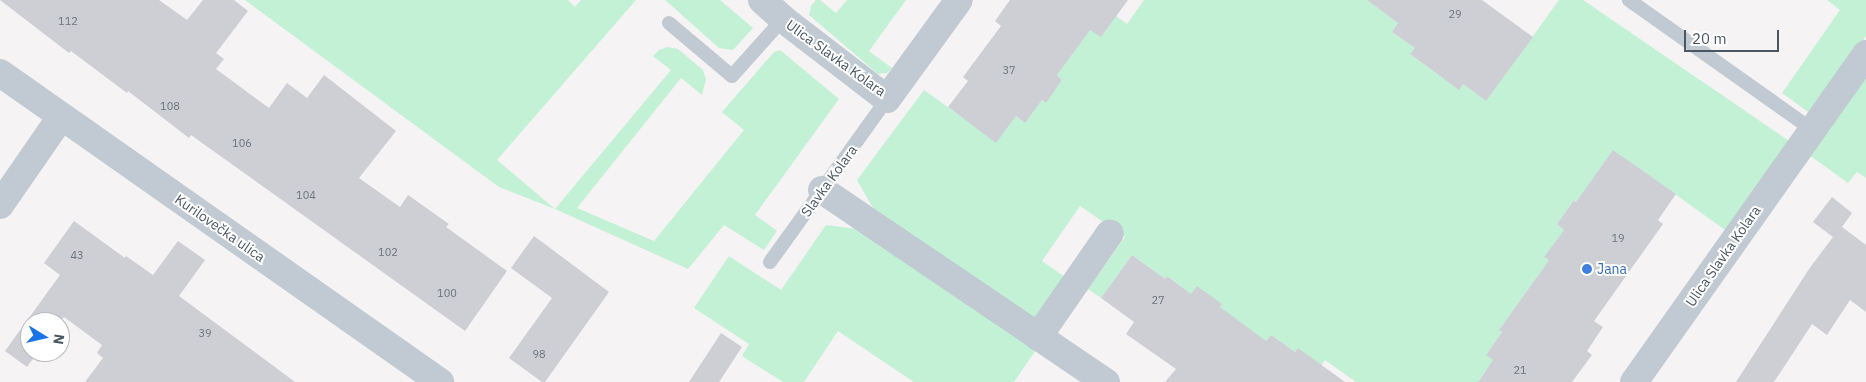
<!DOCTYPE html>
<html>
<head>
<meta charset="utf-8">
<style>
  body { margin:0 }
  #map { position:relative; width:1866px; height:382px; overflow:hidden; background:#f5f3f3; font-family:"IBM Plex Sans",sans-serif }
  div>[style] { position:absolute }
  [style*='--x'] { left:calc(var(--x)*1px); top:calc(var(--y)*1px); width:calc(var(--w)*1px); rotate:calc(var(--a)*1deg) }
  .green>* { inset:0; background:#c3f1d5 }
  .building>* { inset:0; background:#cdcfd5 }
  .lane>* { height:14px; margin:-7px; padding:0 7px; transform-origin:7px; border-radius:7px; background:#c1cad2 }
  .street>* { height:28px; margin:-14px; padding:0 14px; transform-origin:14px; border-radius:14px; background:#c1cad2 }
  .dots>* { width:14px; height:14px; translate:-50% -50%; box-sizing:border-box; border:2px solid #fff; border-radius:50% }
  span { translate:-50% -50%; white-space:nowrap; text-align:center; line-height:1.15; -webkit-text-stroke:4px #fff; paint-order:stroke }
  .number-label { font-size:11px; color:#6b747e }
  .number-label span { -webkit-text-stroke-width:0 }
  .street-label { font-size:14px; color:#4a5661 }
  .shop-label { font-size:14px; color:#366cbe }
  .left { translate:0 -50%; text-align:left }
  .north { position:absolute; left:20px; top:312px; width:50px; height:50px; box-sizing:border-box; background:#fff; border:1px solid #b7bbc0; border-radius:50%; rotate:99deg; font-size:14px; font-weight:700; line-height:20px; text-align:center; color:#4a5661 }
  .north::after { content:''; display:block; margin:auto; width:18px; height:22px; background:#1a73e8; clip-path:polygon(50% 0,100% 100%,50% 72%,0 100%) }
  .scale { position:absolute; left:1684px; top:30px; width:95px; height:22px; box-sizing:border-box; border:2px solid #4a5661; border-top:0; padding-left:6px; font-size:15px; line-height:18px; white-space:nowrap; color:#4a5661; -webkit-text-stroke:4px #fff; paint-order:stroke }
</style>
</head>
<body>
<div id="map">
  <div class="green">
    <div style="clip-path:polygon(245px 0,568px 0,575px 7px,581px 0,636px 0,497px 160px,555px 209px,671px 70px,653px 56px,659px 50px,667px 47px,678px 49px,703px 70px,706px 79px,702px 95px,681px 78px,577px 208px,654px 241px,744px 130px,722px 112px,774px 52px,780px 50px,839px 99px,755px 215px,777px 231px,764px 250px,724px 225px,688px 269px,555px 209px,499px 187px)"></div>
    <div style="clip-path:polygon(665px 0,720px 0,753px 28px,733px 50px,719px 48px)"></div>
    <div style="clip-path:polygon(816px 0,820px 0,836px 13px,847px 0,906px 0,869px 51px,892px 68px,887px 73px,878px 74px,809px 15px,811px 6px)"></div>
    <div style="clip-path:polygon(1144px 0,1376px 0,1373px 4px,1398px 23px,1392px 32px,1415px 48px,1411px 55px,1458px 89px,1463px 84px,1486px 101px,1559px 0,1583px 0,1792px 143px,1728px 232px,1613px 150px,1585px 190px,1589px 211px,1574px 200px,1557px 224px,1564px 230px,1545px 257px,1549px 260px,1499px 330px,1502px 332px,1486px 355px,1493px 360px,1479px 380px,1481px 382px,1356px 382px,1325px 360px,1311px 379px,1300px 371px,1310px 357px,1298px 348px,1295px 352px,1271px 335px,1263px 345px,1197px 286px,1182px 307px,1181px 286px,1167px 276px,1165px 279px,1132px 255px,1101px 298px,1088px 289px,1125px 237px,1080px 206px,1042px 261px,1065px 277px,1035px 320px,873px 208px,857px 180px,924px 90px,996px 142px,1016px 116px,1025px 123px,1042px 100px,1046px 103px,1062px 80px,1057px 75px,1075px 50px,1086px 26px,1101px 37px,1116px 16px,1127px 24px)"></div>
    <div style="clip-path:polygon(1827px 0,1866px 0,1866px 36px,1811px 114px,1782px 93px,1840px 10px)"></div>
    <div style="clip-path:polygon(1866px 73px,1866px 178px,1857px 172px,1848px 183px,1809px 155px)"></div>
    <div style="clip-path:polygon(826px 225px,857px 229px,1038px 347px,1014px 382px,914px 382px,838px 331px,804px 382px,783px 382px,742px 356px,749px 344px,694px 308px,729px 256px,781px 290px)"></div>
  </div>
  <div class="building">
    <div style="clip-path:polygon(0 0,159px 0,187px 20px,203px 0,234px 0,248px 11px,216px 53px,224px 59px,216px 69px,269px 108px,287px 83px,307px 98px,324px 75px,396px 131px,359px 178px,400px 207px,408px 195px,449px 224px,446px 227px,507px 271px,465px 331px,191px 135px,189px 138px,128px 91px,127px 93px,71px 51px,69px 53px)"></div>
    <div style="clip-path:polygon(1010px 0,1128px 0,1101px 37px,1090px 30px,1057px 75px,1062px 80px,1046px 103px,1042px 100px,1025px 123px,1016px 116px,996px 143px,948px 107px,968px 81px,963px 77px,1001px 26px,995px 21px)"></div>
    <div style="clip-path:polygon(1367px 0,1482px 0,1533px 37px,1486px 101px,1463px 84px,1459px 90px,1410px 54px,1415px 48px,1392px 32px,1398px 23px)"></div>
    <div style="clip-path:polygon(1613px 150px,1676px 194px,1658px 220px,1663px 224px,1594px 321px,1603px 327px,1587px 351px,1592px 355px,1572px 382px,1478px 382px,1493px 360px,1486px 355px,1502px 332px,1499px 330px,1549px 260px,1544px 257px,1564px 230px,1557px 224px,1574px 200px,1576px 202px)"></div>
    <div style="clip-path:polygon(1832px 197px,1852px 213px,1842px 227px,1866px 245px,1866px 312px,1850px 300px,1827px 335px,1812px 324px,1774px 382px,1736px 382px,1809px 269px,1833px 237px,1813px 222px)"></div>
    <div style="clip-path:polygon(74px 221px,125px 258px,126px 256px,153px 275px,178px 241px,205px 260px,179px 296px,295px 382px,85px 382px,103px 358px,97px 353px,102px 345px,64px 317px,60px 322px,30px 322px,30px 352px,38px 352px,27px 367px,5px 351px,60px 275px,44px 263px)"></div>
    <div style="clip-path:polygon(534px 236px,609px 292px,545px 382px,542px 382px,509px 358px,552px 298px,511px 268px)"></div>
    <div style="clip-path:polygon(1132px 255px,1165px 279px,1167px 276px,1191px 294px,1197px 286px,1222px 304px,1220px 307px,1266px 341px,1271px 335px,1295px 352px,1298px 348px,1345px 382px,1165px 382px,1176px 369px,1126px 334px,1134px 322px,1101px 298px)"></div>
    <div style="clip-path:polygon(721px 333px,742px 347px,719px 382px,689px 382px)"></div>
  </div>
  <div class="lane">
    <div style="--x:1629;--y:0;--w:223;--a:35.3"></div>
    <div style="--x:669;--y:23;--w:82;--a:40.1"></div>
    <div style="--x:732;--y:76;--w:76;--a:-48.2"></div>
    <div style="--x:770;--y:262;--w:201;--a:-54.3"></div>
  </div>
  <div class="street">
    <div style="--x:762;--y:0;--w:28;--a:42"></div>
    <div style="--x:783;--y:19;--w:131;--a:37.6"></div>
    <div style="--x:887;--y:99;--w:122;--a:-54"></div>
    <div style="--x:0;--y:73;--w:538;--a:35.08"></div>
    <div style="--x:822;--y:190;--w:343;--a:34.1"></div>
    <div style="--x:0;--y:205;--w:107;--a:-55.3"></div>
    <div style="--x:1038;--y:337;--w:126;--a:-55.3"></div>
    <div style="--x:1634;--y:382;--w:402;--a:-54.7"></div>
  </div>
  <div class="dots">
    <div style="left:1587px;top:269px;background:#3f7fe0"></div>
  </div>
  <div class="number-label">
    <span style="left:1455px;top:14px">29</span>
    <span style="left:68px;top:21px">112</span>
    <span style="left:1009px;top:70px">37</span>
    <span style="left:170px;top:106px">108</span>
    <span style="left:242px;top:143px">106</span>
    <span style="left:306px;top:195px">104</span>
    <span style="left:1618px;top:238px">19</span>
    <span style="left:388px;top:252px">102</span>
    <span style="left:77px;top:255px">43</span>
    <span style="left:447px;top:293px">100</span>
    <span style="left:1158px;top:300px">27</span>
    <span style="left:205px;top:333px">39</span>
    <span style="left:539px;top:354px">98</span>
    <span style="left:1520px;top:370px">21</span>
  </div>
  <div class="street-label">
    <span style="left:836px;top:58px;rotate:36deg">Ulica Slavka Kolara</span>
    <span style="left:829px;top:181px;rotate:-54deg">Slavka Kolara</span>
    <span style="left:220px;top:228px;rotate:35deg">Kurilovečka ulica</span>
    <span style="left:1723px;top:256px;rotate:-55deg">Ulica Slavka Kolara</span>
  </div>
  <div class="shop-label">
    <span class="left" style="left:1597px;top:269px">Jana</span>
  </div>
  <div class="north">N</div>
  <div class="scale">20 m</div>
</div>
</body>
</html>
